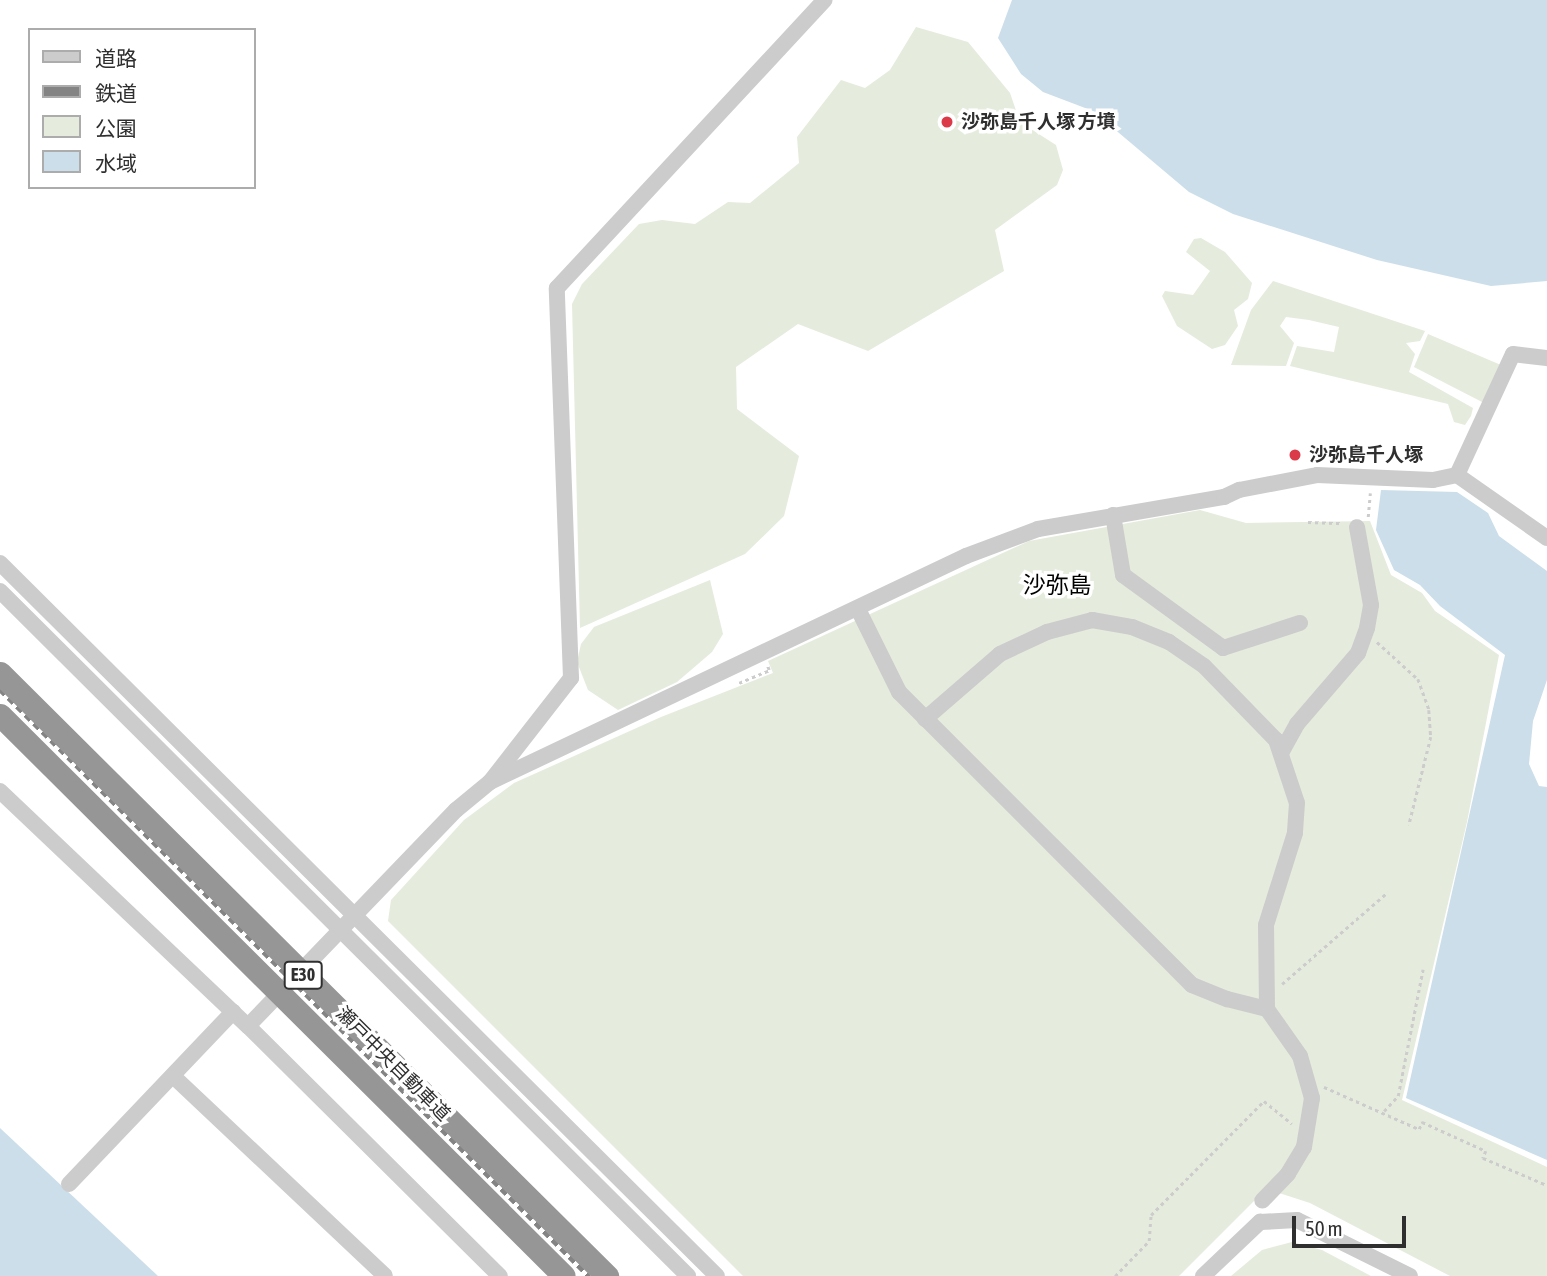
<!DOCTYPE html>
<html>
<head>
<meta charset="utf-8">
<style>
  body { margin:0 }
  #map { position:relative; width:1547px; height:1276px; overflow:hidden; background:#fff; font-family:"Asap Condensed","Noto Sans JP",sans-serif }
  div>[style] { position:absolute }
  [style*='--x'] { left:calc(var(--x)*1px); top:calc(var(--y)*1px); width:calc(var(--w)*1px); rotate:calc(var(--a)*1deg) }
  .green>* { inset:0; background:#e5ebdd }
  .water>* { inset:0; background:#cbdeea }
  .path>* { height:2.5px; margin-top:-1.25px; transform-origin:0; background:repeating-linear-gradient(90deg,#ccc 0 3.5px,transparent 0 7px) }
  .minor>* { height:16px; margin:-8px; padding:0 8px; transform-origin:8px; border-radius:8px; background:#ccc }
  .rail>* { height:4.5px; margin-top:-2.25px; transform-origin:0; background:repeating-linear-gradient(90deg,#848484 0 7px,transparent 0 12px) }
  .highway-bridge>* { height:23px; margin:-11.5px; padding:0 11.5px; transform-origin:11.5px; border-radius:11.5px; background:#969696 }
  .dots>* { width:19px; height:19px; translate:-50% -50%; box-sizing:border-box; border:4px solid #fff; border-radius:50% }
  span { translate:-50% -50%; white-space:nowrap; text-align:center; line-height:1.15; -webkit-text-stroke:7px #fff; paint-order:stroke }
  .shield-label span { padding:2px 5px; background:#fff; border:2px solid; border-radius:5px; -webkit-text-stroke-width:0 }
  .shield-label { font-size:18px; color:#2f2f2f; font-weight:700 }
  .poi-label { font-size:19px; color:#2f2f2f; font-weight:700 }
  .left { translate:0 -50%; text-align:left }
  .street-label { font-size:19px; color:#2f2f2f }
  .quarter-label { font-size:23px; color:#000 }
  .legend { position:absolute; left:28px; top:28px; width:228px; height:161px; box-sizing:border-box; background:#fff; border:2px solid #acacac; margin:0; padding:9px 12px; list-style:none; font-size:21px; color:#2f2f2f }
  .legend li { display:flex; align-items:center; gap:14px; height:35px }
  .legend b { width:35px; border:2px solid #acacac }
  .scale { position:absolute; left:1292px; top:1216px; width:114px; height:32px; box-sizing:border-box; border:4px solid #2f2f2f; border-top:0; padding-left:9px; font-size:21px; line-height:24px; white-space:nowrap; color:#2f2f2f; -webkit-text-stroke:5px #fff; paint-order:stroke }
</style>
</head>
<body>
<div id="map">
  <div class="green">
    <div style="clip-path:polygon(916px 27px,968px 42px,1010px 93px,1020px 122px,1056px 145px,1063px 170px,1057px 185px,995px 230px,1004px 271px,868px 351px,798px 324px,736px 367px,737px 409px,799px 456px,784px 516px,745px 554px,580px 628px,572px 304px,582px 284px,639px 224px,662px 220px,695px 224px,728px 202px,750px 203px,799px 163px,797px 137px,841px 80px,865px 88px,890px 70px)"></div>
    <div style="clip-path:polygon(1201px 238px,1225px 252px,1252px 283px,1248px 299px,1234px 310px,1238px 326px,1225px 345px,1212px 349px,1177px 326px,1162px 296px,1165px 291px,1193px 295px,1210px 271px,1186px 252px,1194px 239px)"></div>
    <div style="clip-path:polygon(1273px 281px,1425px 331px,1420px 341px,1406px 343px,1415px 354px,1409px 372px,1473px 408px,1471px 416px,1465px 425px,1454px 422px,1448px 404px,1290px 366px,1297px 346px,1334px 352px,1339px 327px,1309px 320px,1286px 317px,1280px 326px,1294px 343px,1286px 366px,1231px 365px,1251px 310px)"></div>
    <div style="clip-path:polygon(1428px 334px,1501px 365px,1484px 403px,1414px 367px)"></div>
    <div style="clip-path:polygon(1200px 510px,1246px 523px,1370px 521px,1391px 575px,1422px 593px,1435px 611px,1499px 655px,1467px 822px,1402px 1100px,1547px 1167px,1547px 1276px,1450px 1276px,1310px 1203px,1279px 1193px,1257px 1198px,1179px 1276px,743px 1276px,388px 921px,391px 900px,464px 820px,514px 783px,661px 717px,773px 673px,768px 661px,1029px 541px)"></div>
    <div style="clip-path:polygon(710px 580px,723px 634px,712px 652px,677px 682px,618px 710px,588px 690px,577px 662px,581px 644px,594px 627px)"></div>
    <div style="clip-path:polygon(1292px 1242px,1322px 1250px,1371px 1276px,1231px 1276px,1262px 1250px)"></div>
  </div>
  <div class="water">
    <div style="clip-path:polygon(1012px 0,1547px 0,1547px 281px,1491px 286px,1377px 260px,1233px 214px,1189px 192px,1093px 111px,1043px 92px,1021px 74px,998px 38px)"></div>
    <div style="clip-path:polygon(1381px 490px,1457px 492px,1488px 513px,1499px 536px,1547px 571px,1547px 680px,1533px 721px,1529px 764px,1539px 786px,1547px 787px,1547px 1160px,1406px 1098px,1505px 655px,1440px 606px,1420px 585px,1394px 570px,1376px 530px)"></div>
    <div style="clip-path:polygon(0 1128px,158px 1276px,0 1276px)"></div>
  </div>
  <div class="path">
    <div style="--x:1368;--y:517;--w:24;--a:-85"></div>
    <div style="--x:1308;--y:522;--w:35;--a:2"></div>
    <div style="--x:1377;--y:642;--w:55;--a:42.1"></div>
    <div style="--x:1418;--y:679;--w:33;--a:70"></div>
    <div style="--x:1429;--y:710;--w:27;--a:86"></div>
    <div style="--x:1431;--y:737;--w:91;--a:104"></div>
    <div style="--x:739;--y:683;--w:33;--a:-23"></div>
    <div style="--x:769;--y:670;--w:5;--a:-112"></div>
    <div style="--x:1282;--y:984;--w:140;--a:-41"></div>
    <div style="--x:1324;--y:1087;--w:104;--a:23.9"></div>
    <div style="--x:1419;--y:1129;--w:8;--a:-67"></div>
    <div style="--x:1422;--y:1122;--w:70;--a:24.4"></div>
    <div style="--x:1486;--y:1151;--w:8;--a:113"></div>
    <div style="--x:1483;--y:1158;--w:69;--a:22.9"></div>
    <div style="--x:1384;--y:1111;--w:21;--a:-47"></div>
    <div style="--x:1398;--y:1096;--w:129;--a:-78.9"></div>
    <div style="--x:1115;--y:1276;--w:49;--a:-45.8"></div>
    <div style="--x:1149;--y:1241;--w:26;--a:-86"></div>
    <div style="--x:1151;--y:1215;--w:161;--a:-45.3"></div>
    <div style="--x:1264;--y:1101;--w:36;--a:39"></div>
  </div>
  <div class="minor">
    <div style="--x:1457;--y:475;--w:133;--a:-65.2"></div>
    <div style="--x:1513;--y:354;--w:34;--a:7"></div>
    <div style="--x:1113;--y:515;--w:61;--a:80.5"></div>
    <div style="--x:1123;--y:575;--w:124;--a:36.1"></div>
    <div style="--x:1223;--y:648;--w:81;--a:-18"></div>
    <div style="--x:0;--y:563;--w:1011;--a:44.84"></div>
    <div style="--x:0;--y:591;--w:971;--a:44.87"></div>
    <div style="--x:858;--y:609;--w:93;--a:63.7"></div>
    <div style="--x:899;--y:692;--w:414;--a:45"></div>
    <div style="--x:1192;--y:985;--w:38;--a:22"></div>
    <div style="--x:1227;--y:999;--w:41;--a:14"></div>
    <div style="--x:1267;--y:1009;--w:57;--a:54.9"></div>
    <div style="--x:1300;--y:1056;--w:44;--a:74.1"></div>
    <div style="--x:1312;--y:1098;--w:50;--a:99.3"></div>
    <div style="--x:1304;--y:1147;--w:31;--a:121"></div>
    <div style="--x:1288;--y:1174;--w:37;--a:134"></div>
    <div style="--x:925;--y:719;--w:99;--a:-40.9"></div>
    <div style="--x:1000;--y:654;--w:52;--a:-25.1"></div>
    <div style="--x:1047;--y:632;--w:47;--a:-14.9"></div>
    <div style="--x:1092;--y:620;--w:41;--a:9.9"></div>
    <div style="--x:1132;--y:627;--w:40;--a:22"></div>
    <div style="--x:1169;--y:642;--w:42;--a:34.4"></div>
    <div style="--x:1204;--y:666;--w:103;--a:45.8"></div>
    <div style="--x:1276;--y:740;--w:66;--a:71.6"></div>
    <div style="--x:1297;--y:803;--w:30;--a:94"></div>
    <div style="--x:1295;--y:833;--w:96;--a:107.5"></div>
    <div style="--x:1266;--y:925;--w:84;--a:89.3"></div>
    <div style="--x:1281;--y:753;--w:33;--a:-61"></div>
    <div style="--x:1297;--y:724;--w:94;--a:-49.3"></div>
    <div style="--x:1358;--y:653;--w:27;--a:-70"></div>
    <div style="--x:1367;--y:628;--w:23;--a:-80"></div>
    <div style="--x:1371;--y:605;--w:79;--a:-100.2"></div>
    <div style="--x:490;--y:782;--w:132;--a:-52.1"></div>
    <div style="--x:571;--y:678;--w:390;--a:-92.1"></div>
    <div style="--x:557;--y:288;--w:393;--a:-47.1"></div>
    <div style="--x:0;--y:791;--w:342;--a:43.5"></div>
    <div style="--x:248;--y:1026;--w:355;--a:44.8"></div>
    <div style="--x:248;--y:1026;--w:300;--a:-46.1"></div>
    <div style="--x:456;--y:810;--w:44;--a:-39.5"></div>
    <div style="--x:490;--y:782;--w:527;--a:-25.4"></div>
    <div style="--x:966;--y:556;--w:77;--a:-20.6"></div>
    <div style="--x:1038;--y:529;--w:189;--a:-9.8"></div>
    <div style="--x:1224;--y:497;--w:17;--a:-25"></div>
    <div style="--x:1239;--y:490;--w:79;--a:-10.9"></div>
    <div style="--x:1317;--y:475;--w:116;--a:2.5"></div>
    <div style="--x:1433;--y:480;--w:25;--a:-12"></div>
    <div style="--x:1457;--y:475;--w:110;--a:35"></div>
    <div style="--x:173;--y:1076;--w:291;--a:43.3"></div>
    <div style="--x:69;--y:1184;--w:238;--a:-46.4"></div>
    <div style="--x:1203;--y:1276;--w:79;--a:-43.5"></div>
    <div style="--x:1260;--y:1222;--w:37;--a:-3"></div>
    <div style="--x:1297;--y:1220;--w:126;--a:26.4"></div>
  </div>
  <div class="rail">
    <div style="--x:0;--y:689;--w:832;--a:44.9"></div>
  </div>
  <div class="highway-bridge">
    <div style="--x:0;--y:673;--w:856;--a:44.81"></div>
    <div style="--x:0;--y:715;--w:795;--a:44.85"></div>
  </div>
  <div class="dots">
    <div style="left:947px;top:122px;background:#db3b48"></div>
    <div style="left:1295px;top:455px;background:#db3b48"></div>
  </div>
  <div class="shield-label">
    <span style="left:303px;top:975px">E30</span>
  </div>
  <div class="poi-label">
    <span class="left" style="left:961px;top:122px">沙弥島千人塚 方墳</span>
    <span class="left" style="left:1309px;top:455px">沙弥島千人塚</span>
  </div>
  <div class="street-label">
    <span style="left:393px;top:1064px;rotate:45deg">瀬戸中央自動車道</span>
  </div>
  <div class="quarter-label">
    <span style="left:1057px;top:585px">沙弥島</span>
  </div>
  <ul class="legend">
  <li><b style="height:9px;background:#ccc"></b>道路</li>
  <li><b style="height:9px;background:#848484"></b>鉄道</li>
  <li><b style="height:19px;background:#e5ebdd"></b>公園</li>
  <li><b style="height:19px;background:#cbdeea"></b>水域</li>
  </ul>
  <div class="scale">50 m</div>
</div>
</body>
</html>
